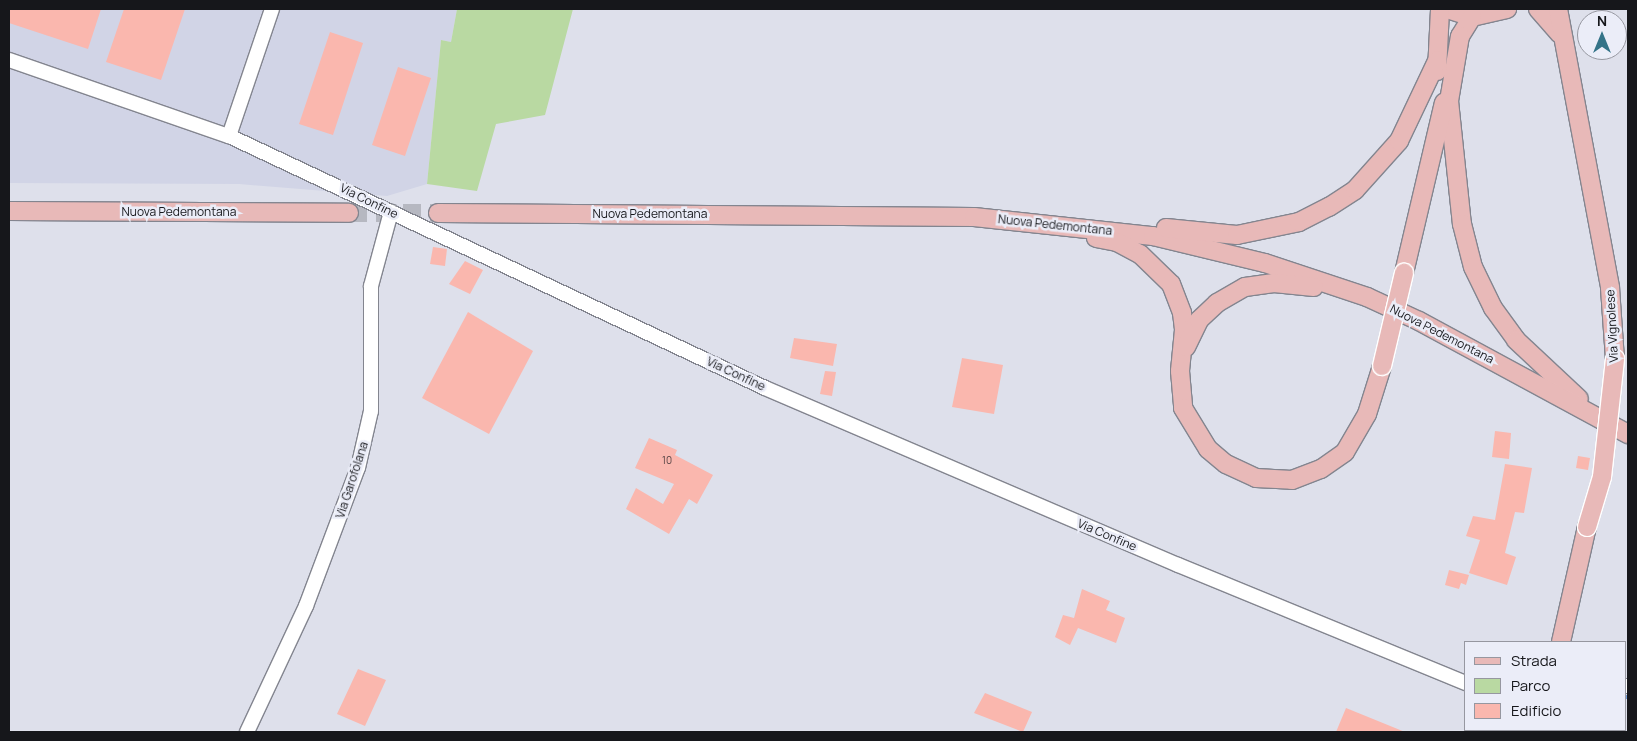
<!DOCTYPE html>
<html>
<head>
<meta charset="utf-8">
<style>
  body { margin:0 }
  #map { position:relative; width:1637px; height:741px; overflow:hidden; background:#dee0eb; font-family:Manrope,sans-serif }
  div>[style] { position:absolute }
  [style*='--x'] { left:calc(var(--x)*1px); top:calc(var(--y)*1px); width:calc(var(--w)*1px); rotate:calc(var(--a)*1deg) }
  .built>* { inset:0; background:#d1d4e6 }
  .green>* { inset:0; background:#b9d9a2 }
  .stream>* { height:4px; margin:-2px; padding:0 2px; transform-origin:2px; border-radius:2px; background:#749fdb }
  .building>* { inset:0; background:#fab7ae }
  .major-tunnel>* { height:18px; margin-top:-9px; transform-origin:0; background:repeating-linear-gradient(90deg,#b6b8c1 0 18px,transparent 0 27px) }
  .roads { filter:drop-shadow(1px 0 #83858f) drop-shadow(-1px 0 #83858f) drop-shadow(0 1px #83858f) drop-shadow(0 -1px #83858f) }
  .minor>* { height:14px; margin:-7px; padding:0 7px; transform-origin:7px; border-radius:7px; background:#fff }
  .major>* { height:18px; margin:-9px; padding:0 9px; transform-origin:9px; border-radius:9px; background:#e8b9b8 }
  .bridges { filter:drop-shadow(1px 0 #fff) drop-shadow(-1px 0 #fff) drop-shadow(0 1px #fff) drop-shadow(0 -1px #fff) }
  .major-bridge>* { height:18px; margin:-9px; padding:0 9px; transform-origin:9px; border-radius:9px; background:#e8b9b8 }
  span { translate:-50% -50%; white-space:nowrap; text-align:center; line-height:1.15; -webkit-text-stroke:5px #ebedf8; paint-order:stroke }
  .number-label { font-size:10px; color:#4f3f40 }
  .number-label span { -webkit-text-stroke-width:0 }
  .street-label { font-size:12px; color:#16171b }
  .frame { position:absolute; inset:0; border:10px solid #16171b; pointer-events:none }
  .legend { position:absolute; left:1464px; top:641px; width:162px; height:90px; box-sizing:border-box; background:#ebedf8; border:1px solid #9697a0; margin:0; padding:6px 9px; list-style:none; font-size:15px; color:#16171b }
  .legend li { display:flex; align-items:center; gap:10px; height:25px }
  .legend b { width:25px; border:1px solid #9697a0 }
  .north { position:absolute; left:1577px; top:10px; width:50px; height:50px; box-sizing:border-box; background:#ebedf8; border:1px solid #9697a0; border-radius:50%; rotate:0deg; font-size:14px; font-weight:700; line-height:20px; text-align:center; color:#16171b }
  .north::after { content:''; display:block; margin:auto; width:18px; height:22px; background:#347388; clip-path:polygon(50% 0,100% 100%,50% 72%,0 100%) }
</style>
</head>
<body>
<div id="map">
  <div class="built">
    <div style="clip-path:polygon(9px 9px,457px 9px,451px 42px,441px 40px,427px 184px,387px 196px,239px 184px,9px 183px)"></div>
  </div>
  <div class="green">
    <div style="clip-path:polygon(457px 9px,573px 9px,545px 115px,496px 124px,477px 191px,427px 184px,441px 40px,451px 42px)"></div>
  </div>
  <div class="stream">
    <div style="--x:1626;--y:697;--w:2;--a:0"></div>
    <div style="--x:1601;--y:732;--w:2;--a:-90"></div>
  </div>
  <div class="building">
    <div style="clip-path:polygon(9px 9px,101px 9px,88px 49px,9px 23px)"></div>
    <div style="clip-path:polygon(124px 9px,185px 9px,161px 80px,106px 62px)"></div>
    <div style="clip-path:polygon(330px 32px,363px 43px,333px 135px,299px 124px)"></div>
    <div style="clip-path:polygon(398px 67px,431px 78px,405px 156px,372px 145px)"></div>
    <div style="clip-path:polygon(433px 247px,447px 249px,445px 266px,430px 264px)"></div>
    <div style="clip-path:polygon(465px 261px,483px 270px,470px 294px,449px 284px)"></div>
    <div style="clip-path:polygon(468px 312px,533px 351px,489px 434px,422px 398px)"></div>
    <div style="clip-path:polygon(794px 338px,837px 344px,833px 366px,790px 358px)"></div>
    <div style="clip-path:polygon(962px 358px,1003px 365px,994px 414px,952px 407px)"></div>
    <div style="clip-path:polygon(825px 371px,836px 372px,832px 396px,820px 394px)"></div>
    <div style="clip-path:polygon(1495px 431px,1511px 433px,1509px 459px,1492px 457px)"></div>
    <div style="clip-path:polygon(649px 438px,677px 450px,675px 455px,713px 475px,697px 504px,689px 499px,669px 534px,626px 509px,636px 488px,663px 504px,674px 484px,635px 468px)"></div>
    <div style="clip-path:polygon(1578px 456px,1590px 458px,1588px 470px,1576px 468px)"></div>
    <div style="clip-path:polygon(1505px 464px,1532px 468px,1524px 513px,1515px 512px,1505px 553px,1516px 557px,1507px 585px,1469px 573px,1480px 540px,1466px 536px,1473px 516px,1495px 520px)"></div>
    <div style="clip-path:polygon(1449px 570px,1469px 575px,1466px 585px,1461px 583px,1459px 589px,1445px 585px)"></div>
    <div style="clip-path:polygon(1082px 589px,1110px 601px,1106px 610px,1125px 618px,1116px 643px,1078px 628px,1070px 645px,1055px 637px,1063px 615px,1074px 618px)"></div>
    <div style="clip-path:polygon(358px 669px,386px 680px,365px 726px,337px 714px)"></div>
    <div style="clip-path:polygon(985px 693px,1032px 712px,1023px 732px,974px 713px)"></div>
    <div style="clip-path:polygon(1346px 708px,1405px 732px,1336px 732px)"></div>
  </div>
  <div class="major-tunnel">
    <div style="--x:349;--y:213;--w:89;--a:0"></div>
  </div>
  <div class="roads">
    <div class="minor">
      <div style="--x:9;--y:60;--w:233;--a:19.1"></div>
      <div style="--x:229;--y:136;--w:592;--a:25.18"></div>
      <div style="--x:765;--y:388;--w:449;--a:23.2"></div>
      <div style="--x:1178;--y:565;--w:311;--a:22.3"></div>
      <div style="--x:229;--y:136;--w:134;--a:-71.3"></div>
      <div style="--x:1626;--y:686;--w:2;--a:0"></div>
      <div style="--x:247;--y:732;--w:139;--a:-64.9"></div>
      <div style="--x:306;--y:606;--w:147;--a:-69.4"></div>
      <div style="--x:358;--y:468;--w:58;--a:-77.2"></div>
      <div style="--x:371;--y:411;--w:125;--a:-90"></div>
      <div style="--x:371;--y:286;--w:77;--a:-74.9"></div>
      <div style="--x:1570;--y:732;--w:2;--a:-63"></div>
    </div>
    <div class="major">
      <div style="--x:1447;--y:9;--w:26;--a:18"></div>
      <div style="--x:1472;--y:17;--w:36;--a:-13"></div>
      <div style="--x:1538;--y:9;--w:33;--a:49"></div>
      <div style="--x:1558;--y:9;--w:284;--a:79.4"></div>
      <div style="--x:1610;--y:288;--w:71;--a:86"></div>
      <div style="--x:1472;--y:17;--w:22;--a:122"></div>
      <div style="--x:1460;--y:36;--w:66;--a:99.6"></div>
      <div style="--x:1449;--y:101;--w:124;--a:84"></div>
      <div style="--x:1462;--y:224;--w:44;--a:75.7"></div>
      <div style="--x:1473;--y:267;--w:46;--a:64"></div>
      <div style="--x:1493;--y:308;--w:39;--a:54"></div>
      <div style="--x:1516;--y:340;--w:86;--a:43.1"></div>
      <div style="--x:1437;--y:71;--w:62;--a:-87.2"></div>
      <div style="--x:9;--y:211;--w:340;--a:0.3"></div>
      <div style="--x:438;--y:213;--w:536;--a:0.43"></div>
      <div style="--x:974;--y:217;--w:180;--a:6.1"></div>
      <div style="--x:1153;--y:236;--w:115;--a:13.6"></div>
      <div style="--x:1265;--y:263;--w:108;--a:18.4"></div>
      <div style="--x:1367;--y:297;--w:57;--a:24.8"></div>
      <div style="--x:1419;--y:321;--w:238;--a:28.4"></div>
      <div style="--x:1166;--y:228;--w:71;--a:5.6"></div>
      <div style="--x:1237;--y:235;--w:63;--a:-11.8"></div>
      <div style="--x:1299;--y:222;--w:34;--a:-27"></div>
      <div style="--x:1329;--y:207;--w:31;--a:-33"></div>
      <div style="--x:1355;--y:190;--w:66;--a:-48.1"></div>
      <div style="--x:1399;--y:141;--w:89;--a:-64.6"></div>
      <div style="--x:1096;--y:238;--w:21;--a:11"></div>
      <div style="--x:1117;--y:242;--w:26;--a:28"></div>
      <div style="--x:1140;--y:254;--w:43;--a:44.1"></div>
      <div style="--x:1171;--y:284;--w:31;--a:69"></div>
      <div style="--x:1182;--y:313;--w:17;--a:83"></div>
      <div style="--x:1184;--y:330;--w:41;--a:95.6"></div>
      <div style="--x:1180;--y:371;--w:37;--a:85"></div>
      <div style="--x:1183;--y:408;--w:48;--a:58.6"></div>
      <div style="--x:1208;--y:449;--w:23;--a:40"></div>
      <div style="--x:1226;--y:464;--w:33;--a:25"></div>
      <div style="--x:1256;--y:478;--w:36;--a:3"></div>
      <div style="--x:1292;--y:480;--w:31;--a:-21"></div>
      <div style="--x:1321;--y:469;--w:29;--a:-35"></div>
      <div style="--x:1345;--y:452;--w:44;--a:-59.9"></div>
      <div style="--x:1367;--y:414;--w:50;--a:-72.6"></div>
      <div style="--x:1404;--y:273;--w:175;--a:-76.8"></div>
      <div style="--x:1186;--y:347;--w:30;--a:-64"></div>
      <div style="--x:1199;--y:320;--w:25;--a:-43"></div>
      <div style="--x:1217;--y:303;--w:32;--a:-30"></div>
      <div style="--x:1245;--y:287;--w:29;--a:-8"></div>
      <div style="--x:1274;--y:283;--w:40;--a:5.7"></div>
      <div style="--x:1561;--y:642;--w:118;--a:-77.3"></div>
      <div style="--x:1550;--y:730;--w:2;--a:90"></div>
    </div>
  </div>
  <div class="bridges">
    <div class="major-bridge">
      <div style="--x:1382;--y:366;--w:96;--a:-76.7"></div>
      <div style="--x:1587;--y:527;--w:52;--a:-73.3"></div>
      <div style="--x:1602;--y:477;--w:119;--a:-83.7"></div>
    </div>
  </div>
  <div class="number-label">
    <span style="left:667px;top:461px">10</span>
  </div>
  <div class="street-label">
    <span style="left:369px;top:201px;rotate:26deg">Via Confine</span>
    <span style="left:179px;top:212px">Nuova Pedemontana</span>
    <span style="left:650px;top:214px">Nuova Pedemontana</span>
    <span style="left:1055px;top:225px;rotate:6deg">Nuova Pedemontana</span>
    <span style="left:1612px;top:326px;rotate:-93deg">Via Vignolese</span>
    <span style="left:1442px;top:334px;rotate:27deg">Nuova Pedemontana</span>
    <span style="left:736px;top:374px;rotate:25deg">Via Confine</span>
    <span style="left:352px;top:480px;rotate:-72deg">Via Garofolana</span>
    <span style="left:1107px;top:535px;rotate:23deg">Via Confine</span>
  </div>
  <div class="frame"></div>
  <ul class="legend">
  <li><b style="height:6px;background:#e8b9b8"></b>Strada</li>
  <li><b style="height:14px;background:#b9d9a2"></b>Parco</li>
  <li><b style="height:14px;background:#fab7ae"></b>Edificio</li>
  </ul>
  <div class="north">N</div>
</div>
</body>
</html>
